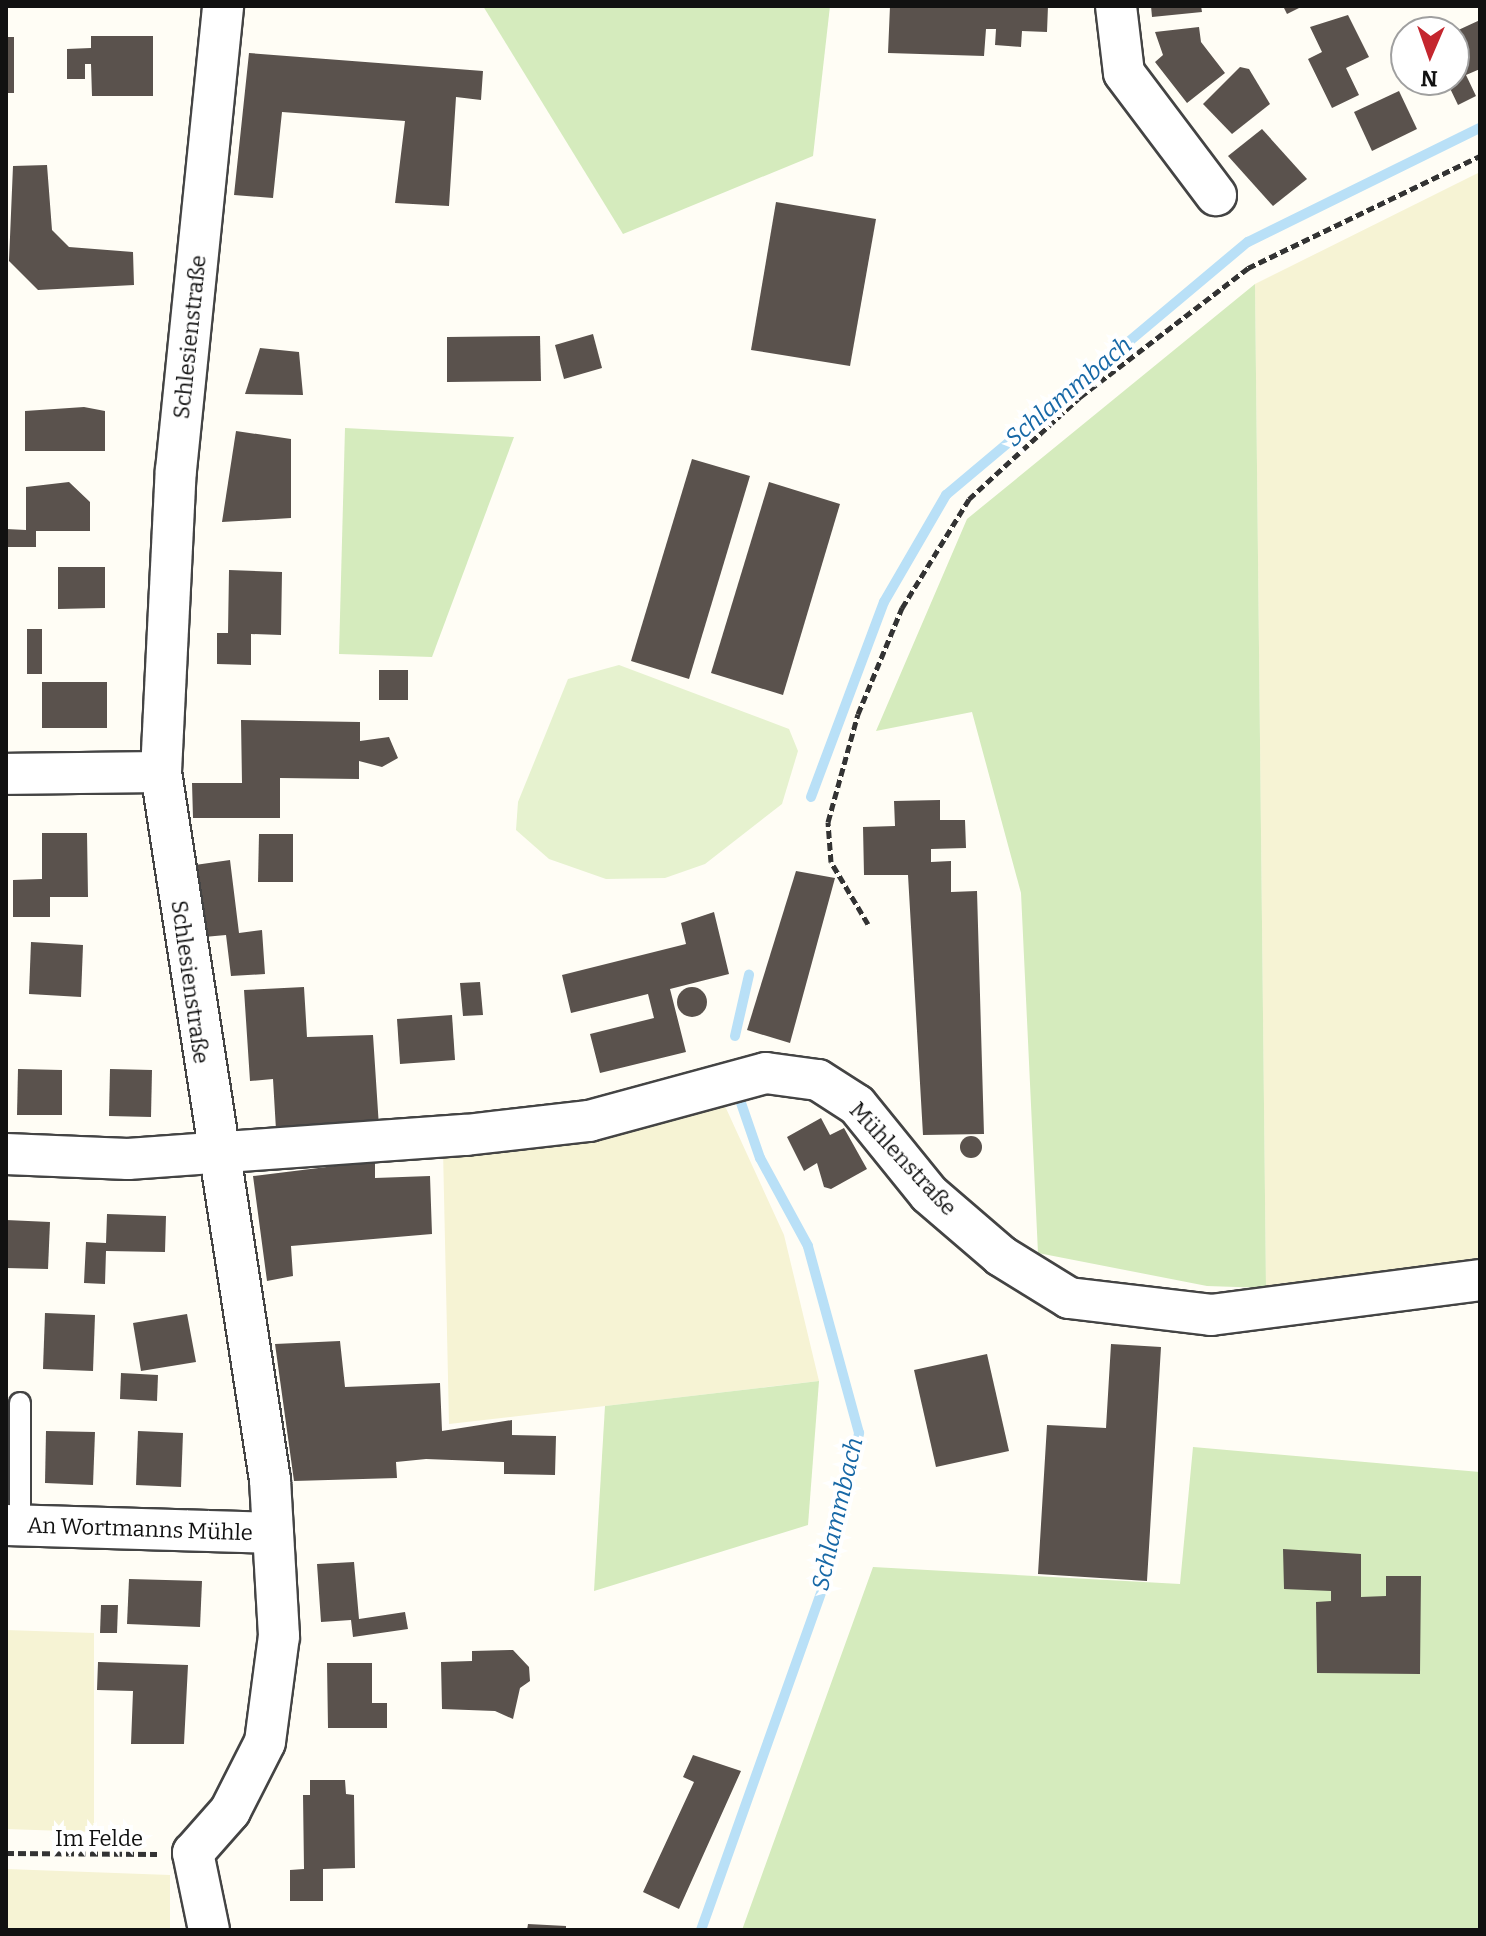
<!DOCTYPE html>
<html>
<head>
<meta charset="utf-8">
<style>
  body { margin:0 }
  #map { position:relative; width:1486px; height:1936px; overflow:hidden; background:#fffdf5; font-family:Bitter,serif }
  div>[style] { position:absolute }
  [style*='--x'] { left:calc(var(--x)*1px); top:calc(var(--y)*1px); width:calc(var(--w)*1px); rotate:calc(var(--a)*1deg) }
  .farmland>* { inset:0; background:#f6f3d4 }
  .green>* { inset:0; background:#d5ebbd }
  .pitch>* { inset:0; background:#e6f2cf }
  .stream>* { height:10px; margin:-5px; padding:0 5px; transform-origin:5px; border-radius:5px; background:#b9e0f7 }
  .building>* { inset:0; background:#5a524d }
  .round { border-radius:50% }
  .path>* { height:5px; margin-top:-2.5px; transform-origin:0; background:repeating-linear-gradient(90deg,#333 0 8px,transparent 0 12px) }
  .roads { filter:drop-shadow(2px 0 #444) drop-shadow(-2px 0 #444) drop-shadow(0 2px #444) drop-shadow(0 -2px #444) }
  .service>* { height:20px; margin:-10px; padding:0 10px; transform-origin:10px; border-radius:10px; background:#fff }
  .minor>* { height:40px; margin:-20px; padding:0 20px; transform-origin:20px; border-radius:20px; background:#fff }
  span { translate:-50% -50%; white-space:nowrap; text-align:center; line-height:1.15; -webkit-text-stroke:8px #fff; paint-order:stroke }
  .street-label { font-size:22px; color:#111 }
  .water-label { font-size:24px; color:#1768a6; font-style:italic }
  .frame { position:absolute; inset:0; border:8px solid #111; pointer-events:none }
  .north { position:absolute; left:1390px; top:16px; width:80px; height:80px; box-sizing:border-box; background:#fff; border:2px solid #a0a0a0; border-radius:50%; rotate:182deg; font-size:22px; font-weight:700; line-height:32px; text-align:center; color:#111 }
  .north::after { content:''; display:block; margin:auto; width:28px; height:36px; background:#c4262e; clip-path:polygon(50% 0,100% 100%,50% 72%,0 100%) }
</style>
</head>
<body>
<div id="map">
  <div class="farmland">
    <div style="clip-path:polygon(1480px 172px,1480px 1258px,1266px 1288px,1255px 284px)"></div>
    <div style="clip-path:polygon(725px 1106px,784px 1235px,819px 1381px,449px 1424px,443px 1150px,550px 1145px)"></div>
    <div style="clip-path:polygon(6px 1630px,94px 1633px,94px 1832px,6px 1829px)"></div>
    <div style="clip-path:polygon(6px 1869px,170px 1875px,170px 1930px,6px 1930px)"></div>
  </div>
  <div class="green">
    <div style="clip-path:polygon(483px 6px,830px 6px,813px 156px,623px 234px)"></div>
    <div style="clip-path:polygon(1255px 284px,1266px 1288px,1207px 1286px,1038px 1253px,1021px 893px,972px 712px,876px 731px,967px 519px)"></div>
    <div style="clip-path:polygon(345px 428px,514px 437px,432px 657px,339px 654px)"></div>
    <div style="clip-path:polygon(819px 1381px,808px 1525px,594px 1591px,605px 1406px)"></div>
    <div style="clip-path:polygon(1193px 1447px,1480px 1472px,1480px 1930px,742px 1930px,873px 1567px,1180px 1584px)"></div>
  </div>
  <div class="pitch">
    <div style="clip-path:polygon(619px 665px,789px 729px,798px 751px,782px 804px,705px 864px,665px 878px,606px 879px,549px 859px,516px 830px,518px 802px,568px 679px)"></div>
  </div>
  <div class="stream">
    <div style="--x:811;--y:797;--w:208;--a:-69.5"></div>
    <div style="--x:884;--y:602;--w:124;--a:-59.9"></div>
    <div style="--x:946;--y:495;--w:394;--a:-40"></div>
    <div style="--x:1248;--y:242;--w:258;--a:-26.2"></div>
    <div style="--x:735;--y:1036;--w:63;--a:-77.1"></div>
    <div style="--x:701;--y:1930;--w:369;--a:-70.4"></div>
    <div style="--x:825;--y:1582;--w:153;--a:-77.1"></div>
    <div style="--x:859;--y:1433;--w:194;--a:-105.3"></div>
    <div style="--x:808;--y:1246;--w:100;--a:-118.6"></div>
    <div style="--x:760;--y:1158;--w:61;--a:-109"></div>
  </div>
  <div class="building">
    <div style="clip-path:polygon(890px 6px,1048px 6px,1047px 32px,1022px 31px,1021px 47px,995px 45px,996px 29px,986px 29px,984px 56px,888px 53px)"></div>
    <div style="clip-path:polygon(1151px 6px,1201px 6px,1202px 12px,1152px 17px)"></div>
    <div style="clip-path:polygon(1283px 6px,1303px 6px,1287px 14px)"></div>
    <div style="clip-path:polygon(1348px 15px,1369px 57px,1346px 68px,1359px 95px,1332px 108px,1308px 59px,1322px 52px,1310px 27px)"></div>
    <div style="clip-path:polygon(1480px 20px,1480px 69px,1466px 75px,1476px 96px,1458px 105px,1446px 80px,1454px 80px,1454px 32px)"></div>
    <div style="clip-path:polygon(1199px 27px,1201px 42px,1225px 73px,1187px 103px,1155px 62px,1163px 55px,1155px 32px)"></div>
    <div style="clip-path:polygon(91px 36px,153px 36px,153px 96px,92px 96px,91px 64px,85px 64px,85px 79px,67px 79px,67px 49px,91px 48px)"></div>
    <div style="clip-path:polygon(6px 37px,14px 37px,14px 93px,6px 93px)"></div>
    <div style="clip-path:polygon(249px 53px,483px 71px,481px 100px,456px 97px,449px 206px,395px 203px,405px 121px,282px 112px,273px 198px,234px 195px)"></div>
    <div style="clip-path:polygon(1240px 67px,1249px 69px,1270px 104px,1232px 134px,1203px 104px)"></div>
    <div style="clip-path:polygon(1399px 91px,1417px 129px,1372px 151px,1354px 112px)"></div>
    <div style="clip-path:polygon(1262px 129px,1307px 179px,1273px 206px,1228px 156px)"></div>
    <div style="clip-path:polygon(47px 165px,52px 230px,69px 247px,133px 252px,134px 285px,38px 290px,9px 261px,13px 166px)"></div>
    <div style="clip-path:polygon(776px 202px,876px 219px,850px 366px,751px 350px)"></div>
    <div style="clip-path:polygon(593px 334px,602px 368px,564px 379px,555px 345px)"></div>
    <div style="clip-path:polygon(540px 336px,541px 381px,447px 382px,447px 337px)"></div>
    <div style="clip-path:polygon(260px 348px,299px 352px,303px 395px,245px 394px)"></div>
    <div style="clip-path:polygon(84px 407px,105px 411px,105px 451px,25px 451px,25px 411px)"></div>
    <div style="clip-path:polygon(236px 431px,291px 439px,291px 518px,222px 522px)"></div>
    <div style="clip-path:polygon(692px 459px,750px 476px,689px 679px,631px 661px)"></div>
    <div style="clip-path:polygon(69px 482px,90px 502px,90px 531px,36px 531px,36px 547px,6px 547px,6px 529px,26px 530px,26px 487px)"></div>
    <div style="clip-path:polygon(769px 482px,840px 504px,783px 695px,711px 673px)"></div>
    <div style="clip-path:polygon(58px 567px,105px 567px,105px 608px,58px 609px)"></div>
    <div style="clip-path:polygon(229px 570px,282px 572px,281px 635px,251px 634px,251px 665px,217px 664px,217px 633px,228px 633px)"></div>
    <div style="clip-path:polygon(27px 629px,42px 629px,42px 674px,27px 674px)"></div>
    <div style="clip-path:polygon(379px 670px,408px 670px,408px 700px,379px 700px)"></div>
    <div style="clip-path:polygon(42px 682px,107px 682px,107px 728px,42px 728px)"></div>
    <div style="clip-path:polygon(241px 720px,360px 722px,360px 741px,389px 737px,398px 758px,382px 767px,359px 761px,359px 779px,280px 778px,280px 818px,193px 818px,192px 783px,242px 783px)"></div>
    <div style="clip-path:polygon(940px 800px,940px 820px,965px 820px,966px 848px,931px 849px,931px 862px,951px 861px,951px 892px,977px 891px,984px 1134px,923px 1135px,908px 875px,864px 875px,863px 827px,895px 826px,894px 801px)"></div>
    <div style="clip-path:polygon(42px 833px,87px 833px,88px 897px,50px 897px,50px 917px,13px 917px,13px 880px,42px 879px)"></div>
    <div style="clip-path:polygon(259px 834px,293px 834px,293px 882px,258px 882px)"></div>
    <div style="clip-path:polygon(230px 860px,239px 933px,262px 930px,265px 974px,231px 976px,226px 935px,204px 937px,195px 865px)"></div>
    <div style="clip-path:polygon(796px 871px,835px 878px,790px 1043px,747px 1030px)"></div>
    <div style="clip-path:polygon(714px 912px,729px 974px,670px 989px,686px 1052px,600px 1073px,590px 1034px,654px 1018px,648px 994px,571px 1013px,562px 975px,686px 944px,681px 923px)"></div>
    <div style="clip-path:polygon(31px 942px,83px 945px,81px 997px,29px 994px)"></div>
    <div style="clip-path:polygon(480px 982px,483px 1015px,463px 1016px,460px 983px)"></div>
    <div class="round" style="left:677px;top:987px;width:30px;height:30px"></div>
    <div style="clip-path:polygon(304px 987px,307px 1037px,373px 1035px,379px 1127px,276px 1130px,273px 1079px,250px 1081px,244px 990px)"></div>
    <div style="clip-path:polygon(452px 1015px,455px 1060px,400px 1064px,397px 1019px)"></div>
    <div style="clip-path:polygon(18px 1069px,62px 1070px,62px 1115px,17px 1115px)"></div>
    <div style="clip-path:polygon(110px 1069px,152px 1070px,151px 1117px,109px 1116px)"></div>
    <div style="clip-path:polygon(821px 1118px,830px 1135px,844px 1128px,867px 1169px,831px 1189px,824px 1187px,817px 1163px,804px 1171px,787px 1137px)"></div>
    <div class="round" style="left:960px;top:1136px;width:22px;height:22px"></div>
    <div style="clip-path:polygon(375px 1161px,375px 1178px,430px 1176px,432px 1234px,291px 1246px,293px 1276px,267px 1281px,253px 1176px)"></div>
    <div style="clip-path:polygon(107px 1214px,166px 1216px,165px 1252px,106px 1251px,105px 1284px,84px 1283px,86px 1242px,106px 1243px)"></div>
    <div style="clip-path:polygon(6px 1220px,50px 1222px,48px 1269px,6px 1268px)"></div>
    <div style="clip-path:polygon(45px 1313px,95px 1315px,93px 1371px,43px 1369px)"></div>
    <div style="clip-path:polygon(187px 1314px,196px 1362px,141px 1371px,133px 1323px)"></div>
    <div style="clip-path:polygon(340px 1341px,345px 1387px,440px 1383px,442px 1431px,512px 1420px,512px 1435px,556px 1436px,555px 1475px,504px 1474px,504px 1462px,426px 1459px,396px 1462px,397px 1478px,294px 1481px,275px 1344px)"></div>
    <div style="clip-path:polygon(1111px 1344px,1161px 1347px,1147px 1581px,1038px 1574px,1047px 1425px,1106px 1428px)"></div>
    <div style="clip-path:polygon(987px 1354px,1009px 1451px,936px 1467px,914px 1370px)"></div>
    <div style="clip-path:polygon(121px 1373px,158px 1375px,157px 1401px,120px 1399px)"></div>
    <div style="clip-path:polygon(46px 1431px,95px 1432px,93px 1485px,45px 1483px)"></div>
    <div style="clip-path:polygon(138px 1431px,183px 1433px,181px 1487px,136px 1485px)"></div>
    <div style="clip-path:polygon(1283px 1549px,1361px 1554px,1361px 1597px,1386px 1596px,1386px 1576px,1421px 1576px,1420px 1674px,1317px 1673px,1316px 1602px,1331px 1601px,1331px 1591px,1284px 1589px)"></div>
    <div style="clip-path:polygon(354px 1562px,359px 1619px,405px 1612px,408px 1629px,353px 1637px,351px 1620px,321px 1622px,317px 1564px)"></div>
    <div style="clip-path:polygon(129px 1579px,202px 1581px,200px 1627px,127px 1624px)"></div>
    <div style="clip-path:polygon(101px 1605px,118px 1605px,117px 1633px,100px 1633px)"></div>
    <div style="clip-path:polygon(513px 1650px,529px 1667px,530px 1681px,520px 1688px,513px 1719px,495px 1711px,442px 1709px,441px 1662px,472px 1661px,472px 1651px)"></div>
    <div style="clip-path:polygon(98px 1662px,188px 1665px,184px 1744px,131px 1744px,133px 1691px,97px 1690px)"></div>
    <div style="clip-path:polygon(327px 1663px,372px 1663px,372px 1703px,387px 1703px,387px 1728px,328px 1728px)"></div>
    <div style="clip-path:polygon(693px 1755px,741px 1771px,679px 1909px,643px 1892px,694px 1782px,683px 1777px)"></div>
    <div style="clip-path:polygon(310px 1780px,345px 1780px,346px 1794px,354px 1795px,355px 1868px,323px 1869px,323px 1901px,290px 1901px,290px 1870px,304px 1869px,303px 1795px,310px 1795px)"></div>
    <div style="clip-path:polygon(528px 1924px,566px 1926px,566px 1930px,527px 1930px)"></div>
  </div>
  <div class="path">
    <div style="--x:868;--y:924;--w:72;--a:-120.8"></div>
    <div style="--x:831;--y:862;--w:40;--a:-94.3"></div>
    <div style="--x:828;--y:822;--w:112;--a:-74.5"></div>
    <div style="--x:858;--y:714;--w:115;--a:-67.5"></div>
    <div style="--x:902;--y:608;--w:128;--a:-58.4"></div>
    <div style="--x:969;--y:499;--w:151;--a:-42.6"></div>
    <div style="--x:1080;--y:397;--w:212;--a:-37.5"></div>
    <div style="--x:1248;--y:268;--w:258;--a:-25.8"></div>
    <div style="--x:6;--y:1853;--w:151;--a:0.4"></div>
  </div>
  <div class="roads">
    <div class="service">
      <div style="--x:20;--y:1526;--w:123;--a:-90"></div>
    </div>
    <div class="minor">
      <div style="--x:1116;--y:6;--w:67;--a:83.2"></div>
      <div style="--x:1124;--y:73;--w:153;--a:53"></div>
      <div style="--x:6;--y:774;--w:155;--a:-0.7"></div>
      <div style="--x:6;--y:1154;--w:122;--a:2.3"></div>
      <div style="--x:128;--y:1159;--w:339;--a:-4.1"></div>
      <div style="--x:466;--y:1135;--w:124;--a:-6.5"></div>
      <div style="--x:589;--y:1121;--w:183;--a:-15.2"></div>
      <div style="--x:766;--y:1073;--w:52;--a:7.7"></div>
      <div style="--x:818;--y:1080;--w:46;--a:32.7"></div>
      <div style="--x:857;--y:1105;--w:114;--a:51"></div>
      <div style="--x:929;--y:1194;--w:95;--a:40.7"></div>
      <div style="--x:1001;--y:1256;--w:80;--a:31.7"></div>
      <div style="--x:1069;--y:1298;--w:143;--a:6.8"></div>
      <div style="--x:1211;--y:1315;--w:271;--a:-7.4"></div>
      <div style="--x:6;--y:1525;--w:267;--a:1.7"></div>
      <div style="--x:209;--y:1930;--w:79;--a:-101.7"></div>
      <div style="--x:193;--y:1853;--w:56;--a:-48.6"></div>
      <div style="--x:230;--y:1811;--w:77;--a:-63.1"></div>
      <div style="--x:265;--y:1742;--w:107;--a:-82.5"></div>
      <div style="--x:279;--y:1636;--w:156;--a:-93.3"></div>
      <div style="--x:270;--y:1480;--w:716;--a:-98.75"></div>
      <div style="--x:161;--y:772;--w:302;--a:-87.2"></div>
      <div style="--x:176;--y:470;--w:466;--a:-84.2"></div>
    </div>
  </div>
  <div class="street-label">
    <span style="left:190px;top:337px;rotate:-84deg">Schlesienstraße</span>
    <span style="left:190px;top:982px;rotate:82deg">Schlesienstraße</span>
    <span style="left:903px;top:1159px;rotate:47deg">Mühlenstraße</span>
    <span style="left:140px;top:1529px;rotate:2deg">An Wortmanns Mühle</span>
    <span style="left:99px;top:1839px">Im Felde</span>
  </div>
  <div class="water-label">
    <span style="left:1069px;top:392px;rotate:-40deg">Schlammbach</span>
    <span style="left:838px;top:1514px;rotate:-77deg">Schlammbach</span>
  </div>
  <div class="frame"></div>
  <div class="north">N</div>
</div>
</body>
</html>
